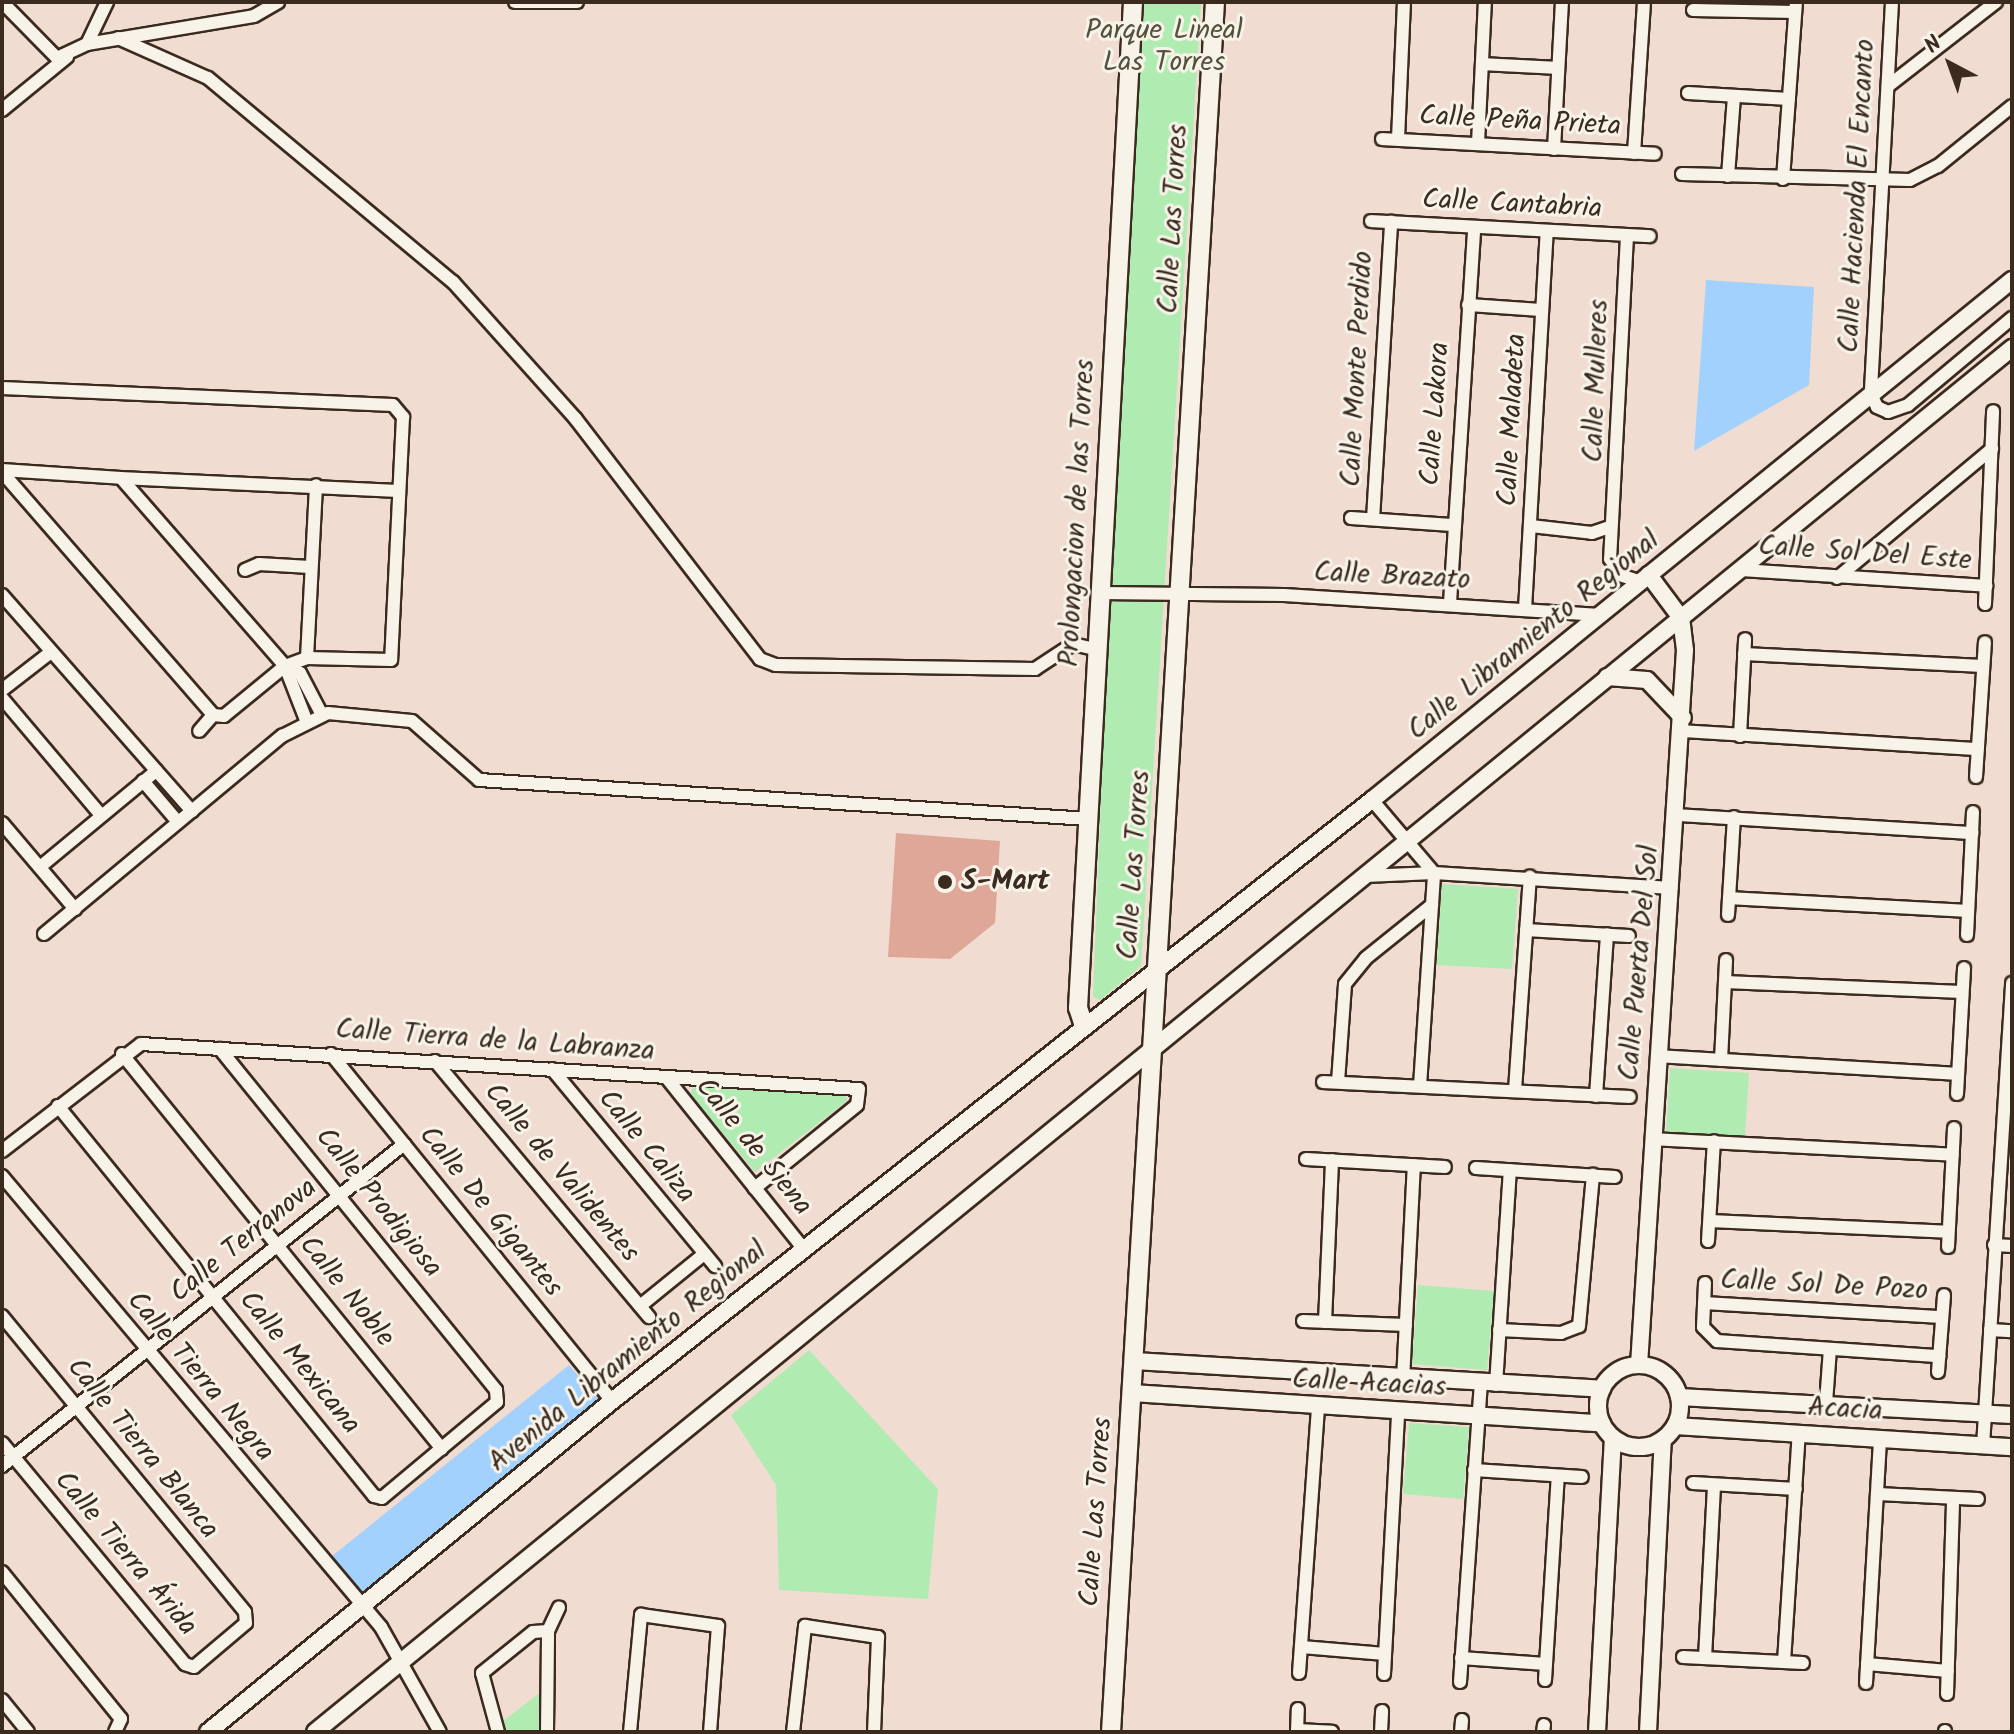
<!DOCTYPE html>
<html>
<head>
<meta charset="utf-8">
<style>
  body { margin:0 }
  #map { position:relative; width:2014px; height:1734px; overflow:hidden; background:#f0dcd0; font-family:Kalam,sans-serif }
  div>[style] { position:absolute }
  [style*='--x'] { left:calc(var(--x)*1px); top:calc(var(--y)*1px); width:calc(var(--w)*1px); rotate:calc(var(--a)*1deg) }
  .green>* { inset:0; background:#b0ecb2 }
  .water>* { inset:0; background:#a3d1fe }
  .building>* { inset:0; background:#dfa798 }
  .roads { filter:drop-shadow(2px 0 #3b2a1e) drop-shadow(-2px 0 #3b2a1e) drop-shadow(0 2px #3b2a1e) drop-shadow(0 -2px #3b2a1e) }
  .minor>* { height:12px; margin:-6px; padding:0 6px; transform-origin:6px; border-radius:6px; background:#f7f3e8 }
  .tertiary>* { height:16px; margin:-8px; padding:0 8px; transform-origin:8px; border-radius:8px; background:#f7f3e8 }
  .tertiary>.ring { margin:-8px; padding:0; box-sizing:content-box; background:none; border:16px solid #f7f3e8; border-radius:50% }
  .secondary>* { height:18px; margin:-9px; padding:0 9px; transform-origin:9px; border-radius:9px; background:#f7f3e8 }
  .dots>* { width:22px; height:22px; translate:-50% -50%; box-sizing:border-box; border:4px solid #f7f3e8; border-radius:50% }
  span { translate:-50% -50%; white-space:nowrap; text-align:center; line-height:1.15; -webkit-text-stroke:6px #f7f3e8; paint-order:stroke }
  .park-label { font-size:28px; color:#52513c }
  .street-label { font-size:28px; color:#3b2a1e }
  .poi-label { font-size:28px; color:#3b2a1e; font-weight:700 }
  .left { translate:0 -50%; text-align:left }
  .frame { position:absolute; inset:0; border:4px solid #3b2a1e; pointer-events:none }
  .north { position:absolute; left:1910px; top:24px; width:80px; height:80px; -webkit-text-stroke:6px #f7f3e8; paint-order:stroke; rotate:319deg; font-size:22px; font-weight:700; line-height:32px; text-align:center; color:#3b2a1e }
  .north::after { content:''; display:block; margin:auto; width:28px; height:36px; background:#3b2a1e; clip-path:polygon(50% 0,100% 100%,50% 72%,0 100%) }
</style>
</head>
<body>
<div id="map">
  <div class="green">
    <div style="clip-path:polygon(1133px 2px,1201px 2px,1141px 966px,1100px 1000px,1093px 997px)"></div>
    <div style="clip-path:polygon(1442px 884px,1518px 889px,1512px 969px,1437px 965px)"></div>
    <div style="clip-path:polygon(1670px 1068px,1749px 1073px,1745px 1137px,1666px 1132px)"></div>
    <div style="clip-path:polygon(694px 1087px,846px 1096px,847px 1101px,755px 1172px,690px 1093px)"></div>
    <div style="clip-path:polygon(1418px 1285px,1494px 1291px,1487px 1370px,1412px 1364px)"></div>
    <div style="clip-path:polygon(809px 1350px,938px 1489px,928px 1599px,779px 1590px,776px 1485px,731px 1415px)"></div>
    <div style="clip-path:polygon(1409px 1423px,1469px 1427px,1463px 1499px,1403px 1494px)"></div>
    <div style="clip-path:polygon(542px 1691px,540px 1732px,506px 1732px,503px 1721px)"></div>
  </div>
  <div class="water">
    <div style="clip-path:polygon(1706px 280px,1814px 287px,1809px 385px,1694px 451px)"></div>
    <div style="clip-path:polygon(569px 1365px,599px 1400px,363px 1595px,331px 1557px)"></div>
  </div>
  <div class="building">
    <div style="clip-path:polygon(896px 833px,1000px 841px,995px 923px,950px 959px,888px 957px)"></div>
  </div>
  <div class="roads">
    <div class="minor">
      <div style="--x:2;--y:2;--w:78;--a:45.5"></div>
      <div style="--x:57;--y:58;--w:33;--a:-25"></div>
      <div style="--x:87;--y:44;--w:47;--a:-64.5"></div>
      <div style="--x:515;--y:2;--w:62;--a:0"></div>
      <div style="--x:1892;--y:2;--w:393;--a:93.1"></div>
      <div style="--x:1871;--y:394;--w:14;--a:65"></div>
      <div style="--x:1877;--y:407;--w:12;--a:24"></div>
      <div style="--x:1888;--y:412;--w:21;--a:-19"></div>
      <div style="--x:1908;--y:405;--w:136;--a:-39.9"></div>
      <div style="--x:1693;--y:10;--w:102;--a:1.1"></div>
      <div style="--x:118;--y:38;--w:98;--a:24"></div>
      <div style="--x:208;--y:78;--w:319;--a:39.8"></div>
      <div style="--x:453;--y:282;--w:183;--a:48.1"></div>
      <div style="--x:575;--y:418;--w:304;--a:52.5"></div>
      <div style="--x:760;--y:659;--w:17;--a:21"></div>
      <div style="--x:776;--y:665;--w:259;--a:0.9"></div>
      <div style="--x:1035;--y:669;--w:45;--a:-33.3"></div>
      <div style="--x:1073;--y:644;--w:26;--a:13"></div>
      <div style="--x:87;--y:44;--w:169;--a:-9.5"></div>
      <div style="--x:254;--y:16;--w:28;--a:-30"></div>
      <div style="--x:1482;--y:64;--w:76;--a:3"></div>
      <div style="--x:1888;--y:86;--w:137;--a:-37.9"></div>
      <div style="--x:1688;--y:93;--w:101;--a:3.4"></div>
      <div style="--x:2;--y:110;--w:84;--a:-39.2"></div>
      <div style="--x:1382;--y:139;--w:273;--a:3.1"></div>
      <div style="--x:1398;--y:139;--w:137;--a:-87.5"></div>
      <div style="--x:1478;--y:143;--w:141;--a:-87.2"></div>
      <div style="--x:1554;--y:149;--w:147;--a:-86.9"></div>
      <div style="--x:1634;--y:153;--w:151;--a:-86.2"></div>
      <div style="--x:1682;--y:174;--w:228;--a:1.5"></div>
      <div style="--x:1910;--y:180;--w:31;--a:-27"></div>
      <div style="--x:1938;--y:166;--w:95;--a:-39"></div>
      <div style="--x:1728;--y:176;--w:79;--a:-85.7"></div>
      <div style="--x:1783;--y:179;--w:177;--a:-85.8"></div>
      <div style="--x:1371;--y:221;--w:279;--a:3.1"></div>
      <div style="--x:1627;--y:236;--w:323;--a:93"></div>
      <div style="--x:1610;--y:559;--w:21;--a:53"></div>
      <div style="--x:1623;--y:576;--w:20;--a:18"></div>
      <div style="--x:1468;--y:305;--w:74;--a:3.9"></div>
      <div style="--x:2;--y:388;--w:391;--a:2.5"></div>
      <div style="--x:393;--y:405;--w:16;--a:50"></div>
      <div style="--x:403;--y:417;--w:243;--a:92.8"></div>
      <div style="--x:391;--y:660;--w:84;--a:-178.6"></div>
      <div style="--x:307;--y:658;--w:23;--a:160"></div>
      <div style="--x:285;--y:666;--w:79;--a:140.7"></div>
      <div style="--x:224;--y:716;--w:11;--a:-175"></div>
      <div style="--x:213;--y:715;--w:21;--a:131"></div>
      <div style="--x:2;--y:470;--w:119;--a:3.8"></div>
      <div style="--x:2;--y:472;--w:322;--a:49"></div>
      <div style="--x:1351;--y:518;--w:101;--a:4"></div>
      <div style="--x:1373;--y:519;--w:298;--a:-86.5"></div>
      <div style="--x:1531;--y:526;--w:61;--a:6.5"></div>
      <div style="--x:1592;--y:533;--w:18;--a:-19"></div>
      <div style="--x:245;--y:570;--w:15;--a:-23"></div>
      <div style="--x:259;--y:564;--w:51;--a:3.4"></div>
      <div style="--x:1741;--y:570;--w:246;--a:3.7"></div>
      <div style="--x:1837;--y:578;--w:202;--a:-39.8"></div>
      <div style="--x:1101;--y:593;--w:183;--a:0.6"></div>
      <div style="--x:1284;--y:595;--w:317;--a:3.6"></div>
      <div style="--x:2;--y:595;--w:288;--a:48.7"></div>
      <div style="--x:1450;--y:603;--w:376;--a:-86.3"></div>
      <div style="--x:1985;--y:604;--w:193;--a:-87.6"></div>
      <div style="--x:1525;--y:609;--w:377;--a:-86.7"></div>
      <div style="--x:1744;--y:654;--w:239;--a:2.9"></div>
      <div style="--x:307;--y:658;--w:173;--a:-87"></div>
      <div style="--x:285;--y:666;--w:58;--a:68.7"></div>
      <div style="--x:2;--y:690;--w:62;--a:-37.8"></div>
      <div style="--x:2;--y:698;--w:153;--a:49.8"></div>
      <div style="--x:322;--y:715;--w:47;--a:-117.6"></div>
      <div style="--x:300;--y:673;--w:17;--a:-155"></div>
      <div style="--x:285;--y:666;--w:249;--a:-131.1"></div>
      <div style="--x:121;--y:478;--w:277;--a:2.7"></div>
      <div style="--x:1681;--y:731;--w:297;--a:3.5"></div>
      <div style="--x:1740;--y:736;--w:97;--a:-87"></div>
      <div style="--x:1976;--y:777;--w:135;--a:-86.2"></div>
      <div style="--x:143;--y:781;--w:54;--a:49.5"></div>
      <div style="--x:1372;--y:800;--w:96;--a:49.7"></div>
      <div style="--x:1677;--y:815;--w:296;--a:3.5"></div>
      <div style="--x:2;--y:823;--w:113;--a:49.7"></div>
      <div style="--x:40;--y:867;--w:151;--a:-39.6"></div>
      <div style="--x:1365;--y:876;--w:69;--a:-2.5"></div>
      <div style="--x:1434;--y:873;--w:238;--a:3.6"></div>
      <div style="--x:1729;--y:898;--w:239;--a:3.1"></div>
      <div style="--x:1728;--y:915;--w:98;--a:-86.5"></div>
      <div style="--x:1526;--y:930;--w:103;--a:3.3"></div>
      <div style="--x:44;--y:934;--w:310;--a:-39.8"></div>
      <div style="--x:282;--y:736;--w:51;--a:-26.6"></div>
      <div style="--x:328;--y:713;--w:84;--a:5.4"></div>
      <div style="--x:412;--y:721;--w:89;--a:41.4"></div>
      <div style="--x:479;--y:780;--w:611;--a:3.66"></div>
      <div style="--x:1967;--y:935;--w:123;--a:-87.2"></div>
      <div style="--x:1725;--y:982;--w:237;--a:2.4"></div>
      <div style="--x:122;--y:1054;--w:508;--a:50.99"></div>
      <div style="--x:331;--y:1054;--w:447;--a:51"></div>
      <div style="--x:1658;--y:1056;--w:300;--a:3.4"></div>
      <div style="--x:1721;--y:1060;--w:100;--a:-87.1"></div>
      <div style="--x:435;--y:1061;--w:334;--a:50.1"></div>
      <div style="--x:552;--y:1069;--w:256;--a:50.4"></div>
      <div style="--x:666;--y:1077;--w:219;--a:51.3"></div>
      <div style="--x:1323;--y:1082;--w:307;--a:2.8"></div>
      <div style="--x:1338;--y:1082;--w:98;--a:-85.9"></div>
      <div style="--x:1345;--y:984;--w:33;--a:-51"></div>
      <div style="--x:1366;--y:958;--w:85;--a:-38.8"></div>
      <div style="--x:1420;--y:1086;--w:213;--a:-86.2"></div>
      <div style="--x:1515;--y:1090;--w:214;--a:-86"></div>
      <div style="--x:1957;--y:1094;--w:126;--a:-86.8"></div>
      <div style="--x:1596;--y:1096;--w:162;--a:-86.1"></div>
      <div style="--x:58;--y:1106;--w:502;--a:50.98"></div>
      <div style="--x:374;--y:1496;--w:8;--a:14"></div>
      <div style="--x:382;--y:1498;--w:150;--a:-39.9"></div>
      <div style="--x:497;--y:1402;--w:12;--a:-95"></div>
      <div style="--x:496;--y:1390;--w:439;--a:-129"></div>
      <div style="--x:1652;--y:1139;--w:301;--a:3"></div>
      <div style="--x:2;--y:1151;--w:175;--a:-37.6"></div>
      <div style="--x:141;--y:1044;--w:719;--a:3.59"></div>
      <div style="--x:859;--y:1089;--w:16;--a:97"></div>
      <div style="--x:857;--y:1105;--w:132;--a:140.9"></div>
      <div style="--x:1306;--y:1159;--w:139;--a:3.3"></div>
      <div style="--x:1476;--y:1168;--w:139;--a:3.7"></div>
      <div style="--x:2;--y:1176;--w:589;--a:49.96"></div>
      <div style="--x:381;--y:1627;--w:120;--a:60.7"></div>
      <div style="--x:1710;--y:1221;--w:238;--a:2.6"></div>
      <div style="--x:1708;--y:1241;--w:100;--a:-86.6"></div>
      <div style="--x:1994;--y:1245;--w:18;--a:3"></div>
      <div style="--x:1948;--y:1247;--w:119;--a:-87.1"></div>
      <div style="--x:1705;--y:1283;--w:44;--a:92.6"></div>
      <div style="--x:1703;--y:1327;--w:20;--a:45"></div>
      <div style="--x:1717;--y:1341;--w:223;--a:3.9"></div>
      <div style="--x:1704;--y:1303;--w:238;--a:3.4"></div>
      <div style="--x:640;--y:1306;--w:82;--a:-39.1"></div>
      <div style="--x:2;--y:1316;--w:383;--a:50.6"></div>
      <div style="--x:245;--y:1612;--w:11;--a:85"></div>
      <div style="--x:246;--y:1623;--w:68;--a:139.8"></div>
      <div style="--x:194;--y:1667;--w:9;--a:-162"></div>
      <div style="--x:185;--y:1664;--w:287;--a:-129.6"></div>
      <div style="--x:1303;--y:1321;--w:103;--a:2.2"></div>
      <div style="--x:1325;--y:1322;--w:162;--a:-87.5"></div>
      <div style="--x:1499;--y:1330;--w:62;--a:2.8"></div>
      <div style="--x:1561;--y:1333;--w:19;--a:-21"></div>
      <div style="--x:1579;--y:1326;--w:152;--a:-84.7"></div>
      <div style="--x:1990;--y:1330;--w:22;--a:3"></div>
      <div style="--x:1938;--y:1372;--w:77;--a:-85.5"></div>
      <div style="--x:1403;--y:1380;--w:215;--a:-87.1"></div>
      <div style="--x:1496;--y:1385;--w:215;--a:-86.3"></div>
      <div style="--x:1826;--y:1403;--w:54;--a:-85.8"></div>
      <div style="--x:1983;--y:1446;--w:464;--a:-86.4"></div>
      <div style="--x:2;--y:1466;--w:515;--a:-38.69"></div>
      <div style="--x:1474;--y:1470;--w:108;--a:3.7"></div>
      <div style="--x:1693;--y:1483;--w:103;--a:3.3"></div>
      <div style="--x:1878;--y:1494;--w:100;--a:2.9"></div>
      <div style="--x:2;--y:1572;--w:189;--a:51"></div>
      <div style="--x:121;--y:1719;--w:14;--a:115"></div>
      <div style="--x:1302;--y:1647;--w:83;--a:4.8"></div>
      <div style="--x:1683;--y:1657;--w:120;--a:2.9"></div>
      <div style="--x:1461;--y:1658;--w:85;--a:4"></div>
      <div style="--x:1705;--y:1658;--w:173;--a:-87"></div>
      <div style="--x:1784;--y:1662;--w:229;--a:-86.3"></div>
      <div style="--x:1867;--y:1664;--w:81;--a:4.9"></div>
      <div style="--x:1299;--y:1673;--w:267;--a:-85.9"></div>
      <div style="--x:1384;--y:1674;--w:262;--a:-86.9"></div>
      <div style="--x:1545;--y:1680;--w:204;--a:-86.4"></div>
      <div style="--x:1460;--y:1682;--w:299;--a:-86"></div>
      <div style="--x:1866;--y:1683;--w:245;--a:-86.7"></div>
      <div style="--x:1947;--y:1694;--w:196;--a:-88.2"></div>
      <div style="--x:2;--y:1700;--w:41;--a:50.9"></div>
      <div style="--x:1297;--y:1730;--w:35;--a:3"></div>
      <div style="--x:498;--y:1732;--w:61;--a:-105.2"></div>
      <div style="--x:482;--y:1673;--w:65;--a:-38.8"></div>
      <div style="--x:533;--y:1632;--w:15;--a:-4"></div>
      <div style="--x:547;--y:1732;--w:101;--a:-89.4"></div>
      <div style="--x:548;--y:1631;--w:26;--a:-65"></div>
      <div style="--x:630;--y:1732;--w:118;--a:-84.6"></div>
      <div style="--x:641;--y:1615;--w:78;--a:8.1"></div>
      <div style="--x:718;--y:1626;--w:106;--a:94.3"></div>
      <div style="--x:793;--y:1732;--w:107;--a:-83.5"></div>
      <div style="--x:805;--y:1626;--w:74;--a:8.6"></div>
      <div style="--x:878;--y:1637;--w:95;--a:92.4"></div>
      <div style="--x:1297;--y:1732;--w:23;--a:-88"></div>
      <div style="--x:1381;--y:1732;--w:21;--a:-87"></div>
      <div style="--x:1461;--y:1732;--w:12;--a:-85"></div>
      <div style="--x:1543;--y:1732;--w:7;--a:-82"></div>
      <div style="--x:1945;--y:1732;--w:1;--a:-90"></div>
    </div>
    <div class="tertiary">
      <div style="--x:1607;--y:677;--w:40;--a:4.3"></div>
      <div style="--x:1647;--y:680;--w:52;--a:46.5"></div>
      <div style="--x:1134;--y:1361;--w:469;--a:3.4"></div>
      <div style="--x:1639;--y:1365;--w:716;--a:-86.32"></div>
      <div style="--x:1685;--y:650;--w:32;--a:-97"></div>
      <div style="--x:1681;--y:618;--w:54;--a:-126.7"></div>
      <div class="ring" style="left:1598px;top:1365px;width:66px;height:66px"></div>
      <div style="--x:1132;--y:1393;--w:471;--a:3.7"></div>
      <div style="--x:1679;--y:1397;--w:333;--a:3.1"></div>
      <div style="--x:1675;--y:1426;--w:338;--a:3.6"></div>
      <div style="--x:208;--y:1732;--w:522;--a:-39.33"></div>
      <div style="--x:612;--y:1401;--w:969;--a:-38.34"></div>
      <div style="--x:1372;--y:800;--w:825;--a:-39.09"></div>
      <div style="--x:315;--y:1732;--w:2190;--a:-39.2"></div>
      <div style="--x:1597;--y:1732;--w:294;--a:-86.9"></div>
      <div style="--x:1648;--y:1732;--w:293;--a:-87.1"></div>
    </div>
    <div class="secondary">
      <div style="--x:1084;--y:1026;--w:19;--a:-108"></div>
      <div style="--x:1078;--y:1008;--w:1008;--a:-86.87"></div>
      <div style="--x:1111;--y:1732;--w:1733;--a:-86.56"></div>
    </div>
  </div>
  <div class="dots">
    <div style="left:945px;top:882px;background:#3b2a1e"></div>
  </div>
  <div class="park-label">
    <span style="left:1164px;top:47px">Parque Lineal<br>Las Torres</span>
  </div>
  <div class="street-label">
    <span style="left:1520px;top:122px;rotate:3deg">Calle Peña Prieta</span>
    <span style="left:1858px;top:196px;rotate:-87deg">Calle Hacienda El Encanto</span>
    <span style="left:1512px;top:205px;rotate:3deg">Calle Cantabria</span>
    <span style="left:1174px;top:219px;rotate:-87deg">Calle Las Torres</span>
    <span style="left:1358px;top:369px;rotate:-87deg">Calle Monte Perdido</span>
    <span style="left:1597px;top:381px;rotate:-88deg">Calle Mulleres</span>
    <span style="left:1436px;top:414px;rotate:-86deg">Calle Lakora</span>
    <span style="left:1513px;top:420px;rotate:-87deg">Calle Maladeta</span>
    <span style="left:1078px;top:513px;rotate:-87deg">Prolongacion de las Torres</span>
    <span style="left:1865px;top:554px;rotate:4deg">Calle Sol Del Este</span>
    <span style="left:1392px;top:577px;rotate:3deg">Calle Brazato</span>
    <span style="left:1534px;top:636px;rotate:-39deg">Calle Libramiento Regional</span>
    <span style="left:1135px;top:865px;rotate:-86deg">Calle Las Torres</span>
    <span style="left:1640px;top:963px;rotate:-85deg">Calle Puerta Del Sol</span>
    <span style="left:495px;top:1041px;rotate:4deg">Calle Tierra de la Labranza</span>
    <span style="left:646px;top:1147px;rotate:51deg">Calle Caliza</span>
    <span style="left:753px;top:1147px;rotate:51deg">Calle de Siena</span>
    <span style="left:561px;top:1173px;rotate:50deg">Calle de Validentes</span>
    <span style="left:378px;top:1203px;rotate:51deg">Calle Prodigiosa</span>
    <span style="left:490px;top:1212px;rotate:51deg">Calle De Gigantes</span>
    <span style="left:244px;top:1241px;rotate:-39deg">Calle Terranova</span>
    <span style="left:1824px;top:1286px;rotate:3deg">Calle Sol De Pozo</span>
    <span style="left:346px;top:1292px;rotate:51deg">Calle Noble</span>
    <span style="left:628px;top:1357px;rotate:-39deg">Avenida Libramiento Regional</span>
    <span style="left:299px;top:1363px;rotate:51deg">Calle Mexicana</span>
    <span style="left:200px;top:1377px;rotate:50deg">Calle Tierra Negra</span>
    <span style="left:1369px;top:1384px;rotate:3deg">Calle Acacias</span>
    <span style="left:1845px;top:1410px;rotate:3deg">Acacia</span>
    <span style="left:142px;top:1449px;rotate:51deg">Calle Tierra Blanca</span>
    <span style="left:1097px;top:1512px;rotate:-86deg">Calle Las Torres</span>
    <span style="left:125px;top:1554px;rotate:50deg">Calle Tierra Árida</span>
  </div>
  <div class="poi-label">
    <span class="left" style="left:961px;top:882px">S-Mart</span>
  </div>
  <div class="frame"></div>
  <div class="north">N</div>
</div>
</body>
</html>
